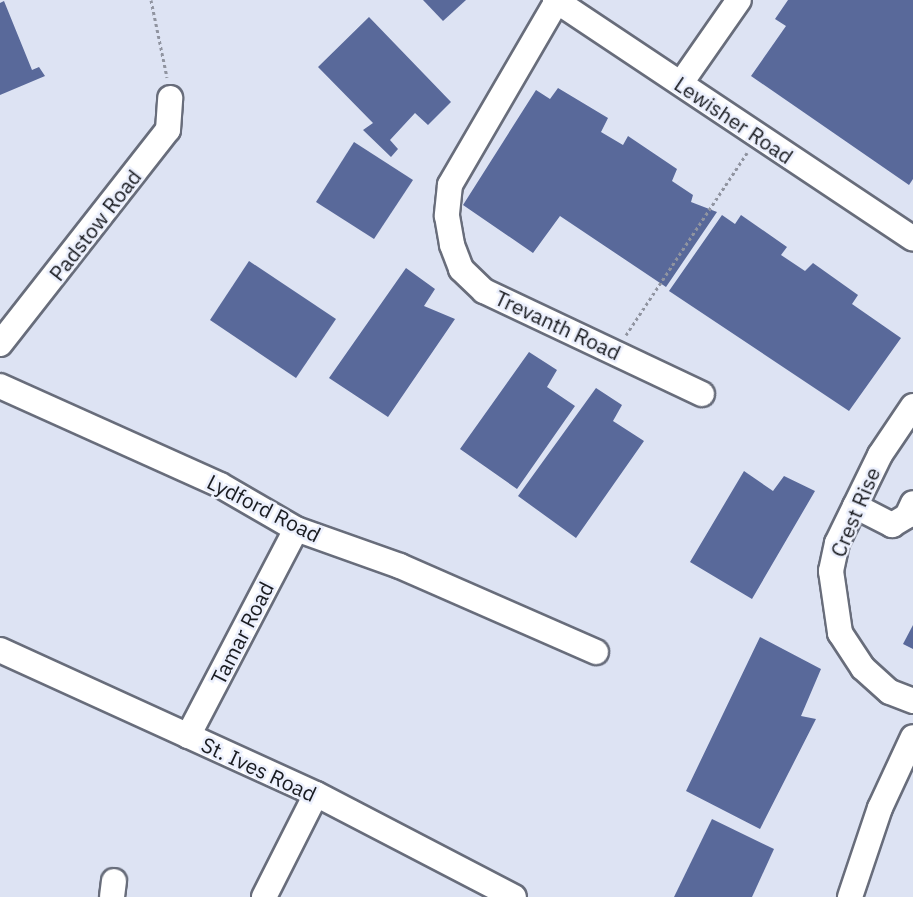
<!DOCTYPE html>
<html>
<head>
<meta charset="utf-8">
<style>
  body { margin:0 }
  #map { position:relative; width:913px; height:897px; overflow:hidden; background:#dde3f3; font-family:"IBM Plex Sans",sans-serif }
  div>[style] { position:absolute }
  [style*='--x'] { left:calc(var(--x)*1px); top:calc(var(--y)*1px); width:calc(var(--w)*1px); rotate:calc(var(--a)*1deg) }
  .building>* { inset:0; background:#59699a }
  .path>* { height:3px; margin-top:-1.5px; transform-origin:0; background:repeating-linear-gradient(90deg,#9094a0 0 3px,transparent 0 6px) }
  .roads { filter:drop-shadow(2px 0 #686d7b) drop-shadow(-2px 0 #686d7b) drop-shadow(0 2px #686d7b) drop-shadow(0 -2px #686d7b) }
  .minor>* { height:24px; margin:-12px; padding:0 12px; transform-origin:12px; border-radius:12px; background:#fff }
  span { translate:-50% -50%; white-space:nowrap; text-align:center; line-height:1.15; -webkit-text-stroke:5px #ecf0fd; paint-order:stroke }
  .street-label { font-size:21px; color:#191b20 }
</style>
</head>
<body>
<div id="map">
  <div class="building">
    <div style="clip-path:polygon(423px 0,466px 0,443px 21px)"></div>
    <div style="clip-path:polygon(788px 0,913px 0,913px 179px,909px 185px,751px 76px,786px 26px,775px 19px)"></div>
    <div style="clip-path:polygon(4px 1px,32px 70px,39px 67px,45px 76px,0 95px,0 3px)"></div>
    <div style="clip-path:polygon(369px 17px,451px 102px,428px 125px,415px 113px,390px 140px,398px 149px,391px 157px,363px 130px,373px 123px,318px 67px)"></div>
    <div style="clip-path:polygon(558px 88px,608px 118px,601px 132px,623px 145px,628px 136px,677px 169px,672px 181px,693px 195px,691px 202px,717px 212px,666px 287px,560px 216px,533px 253px,463px 205px,536px 90px,550px 99px)"></div>
    <div style="clip-path:polygon(354px 142px,413px 180px,374px 239px,316px 202px)"></div>
    <div style="clip-path:polygon(722px 215px,735px 224px,741px 215px,787px 247px,781px 255px,805px 271px,813px 263px,858px 295px,852px 304px,901px 338px,849px 411px,669px 291px)"></div>
    <div style="clip-path:polygon(249px 261px,336px 319px,296px 378px,210px 320px)"></div>
    <div style="clip-path:polygon(406px 268px,435px 289px,424px 306px,455px 319px,388px 417px,329px 378px)"></div>
    <div style="clip-path:polygon(529px 352px,557px 370px,547px 387px,575px 406px,517px 489px,460px 449px)"></div>
    <div style="clip-path:polygon(596px 388px,622px 405px,613px 421px,644px 441px,576px 538px,518px 496px)"></div>
    <div style="clip-path:polygon(744px 471px,773px 491px,784px 476px,815px 491px,752px 599px,690px 562px)"></div>
    <div style="clip-path:polygon(913px 625px,913px 649px,903px 644px)"></div>
    <div style="clip-path:polygon(760px 637px,821px 669px,801px 716px,816px 719px,760px 829px,686px 791px)"></div>
    <div style="clip-path:polygon(712px 819px,774px 849px,752px 897px,674px 897px)"></div>
  </div>
  <div class="path">
    <div style="--x:151;--y:0;--w:79;--a:78.3"></div>
    <div style="--x:626;--y:335;--w:219;--a:-56.4"></div>
  </div>
  <div class="roads">
    <div class="minor">
      <div style="--x:555;--y:0;--w:430;--a:33.7"></div>
      <div style="--x:557;--y:1;--w:213;--a:120.2"></div>
      <div style="--x:450;--y:185;--w:31;--a:96"></div>
      <div style="--x:447;--y:216;--w:29;--a:80"></div>
      <div style="--x:452;--y:245;--w:26;--a:69"></div>
      <div style="--x:461;--y:269;--w:32;--a:44"></div>
      <div style="--x:484;--y:291;--w:241;--a:25.3"></div>
      <div style="--x:681;--y:83;--w:101;--a:-55.1"></div>
      <div style="--x:0;--y:344;--w:272;--a:-51.9"></div>
      <div style="--x:168;--y:130;--w:32;--a:-86"></div>
      <div style="--x:0;--y:386;--w:241;--a:24.2"></div>
      <div style="--x:220;--y:485;--w:88;--a:30.1"></div>
      <div style="--x:296;--y:529;--w:110;--a:19.6"></div>
      <div style="--x:400;--y:566;--w:214;--a:23.7"></div>
      <div style="--x:913;--y:406;--w:59;--a:124"></div>
      <div style="--x:880;--y:455;--w:98;--a:116"></div>
      <div style="--x:837;--y:543;--w:29;--a:102"></div>
      <div style="--x:831;--y:571;--w:63;--a:81.7"></div>
      <div style="--x:840;--y:633;--w:42;--a:56.7"></div>
      <div style="--x:863;--y:668;--w:36;--a:42"></div>
      <div style="--x:890;--y:692;--w:25;--a:21"></div>
      <div style="--x:855;--y:506;--w:42;--a:27.2"></div>
      <div style="--x:892;--y:525;--w:17;--a:-31"></div>
      <div style="--x:907;--y:516;--w:14;--a:-65"></div>
      <div style="--x:0;--y:650;--w:347;--a:24.5"></div>
      <div style="--x:316;--y:794;--w:223;--a:27.5"></div>
      <div style="--x:188;--y:736;--w:233;--a:-62.4"></div>
      <div style="--x:112;--y:897;--w:16;--a:-83"></div>
      <div style="--x:264;--y:897;--w:115;--a:-63.2"></div>
      <div style="--x:850;--y:897;--w:94;--a:-71.4"></div>
      <div style="--x:880;--y:808;--w:78;--a:-65.1"></div>
    </div>
  </div>
  <div class="street-label">
    <span style="left:734px;top:120px;rotate:34deg">Lewisher Road</span>
    <span style="left:95px;top:225px;rotate:-52deg">Padstow Road</span>
    <span style="left:558px;top:325px;rotate:25deg">Trevanth Road</span>
    <span style="left:264px;top:508px;rotate:27deg">Lydford Road</span>
    <span style="left:855px;top:512px;rotate:-67deg">Crest Rise</span>
    <span style="left:242px;top:633px;rotate:-63deg">Tamar Road</span>
    <span style="left:259px;top:769px;rotate:25deg">St. Ives Road</span>
  </div>
</div>
</body>
</html>
